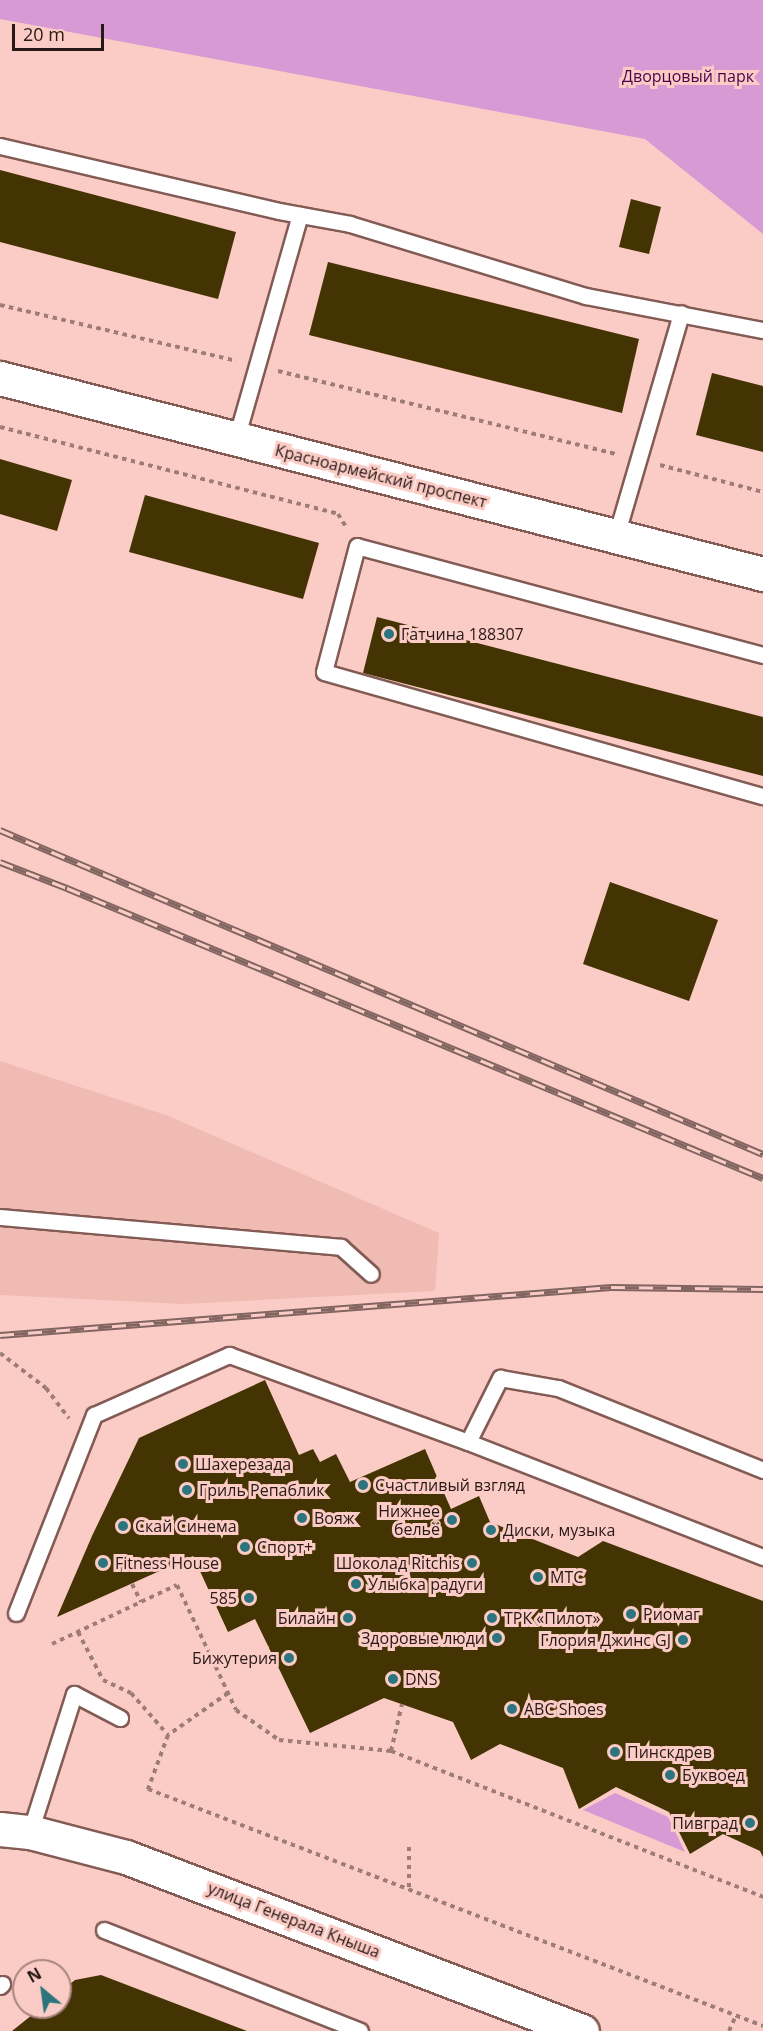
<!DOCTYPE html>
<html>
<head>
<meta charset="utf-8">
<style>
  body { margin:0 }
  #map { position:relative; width:763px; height:2031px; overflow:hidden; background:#fbccc5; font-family:"Open Sans",sans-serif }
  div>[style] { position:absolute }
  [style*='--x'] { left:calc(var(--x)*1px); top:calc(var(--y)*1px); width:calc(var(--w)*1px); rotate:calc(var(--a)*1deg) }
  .built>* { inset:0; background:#f0bbb3 }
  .green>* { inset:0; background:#d79ad4 }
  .building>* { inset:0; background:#443303 }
  .path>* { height:4px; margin-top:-2px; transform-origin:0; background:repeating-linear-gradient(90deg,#9e7d78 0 4.5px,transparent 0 9px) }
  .roads { filter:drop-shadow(2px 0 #835b55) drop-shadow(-2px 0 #835b55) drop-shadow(0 2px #835b55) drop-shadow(0 -2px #835b55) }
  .lane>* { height:15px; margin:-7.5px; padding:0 7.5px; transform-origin:7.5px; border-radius:7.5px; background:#fff }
  .secondary>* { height:33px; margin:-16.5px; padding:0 16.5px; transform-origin:16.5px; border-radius:16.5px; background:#fff }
  .rail>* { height:7px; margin-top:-3.5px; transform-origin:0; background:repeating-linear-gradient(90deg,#fbccc5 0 14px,#826561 0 28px); box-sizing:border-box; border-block:2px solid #826561 }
  .dots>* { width:16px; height:16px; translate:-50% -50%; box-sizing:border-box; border:3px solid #fbccc5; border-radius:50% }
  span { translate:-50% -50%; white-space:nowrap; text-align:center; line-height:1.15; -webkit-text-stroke:6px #fbccc5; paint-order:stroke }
  .park-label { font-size:16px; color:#4e004f }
  .street-label { font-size:16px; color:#281816 }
  .poi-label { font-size:16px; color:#281816 }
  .left { translate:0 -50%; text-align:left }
  .right { translate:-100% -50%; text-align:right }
  .north { position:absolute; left:12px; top:1959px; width:60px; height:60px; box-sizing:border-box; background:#fbccc5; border:2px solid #a7847f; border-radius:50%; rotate:331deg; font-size:16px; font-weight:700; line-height:24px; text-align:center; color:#281816 }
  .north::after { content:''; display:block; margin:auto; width:21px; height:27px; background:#2c747e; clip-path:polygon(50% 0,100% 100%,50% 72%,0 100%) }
  .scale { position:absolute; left:12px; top:24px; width:92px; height:27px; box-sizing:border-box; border:3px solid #281816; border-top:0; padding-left:8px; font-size:18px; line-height:21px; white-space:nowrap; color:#281816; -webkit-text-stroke:4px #fbccc5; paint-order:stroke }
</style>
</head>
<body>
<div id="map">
  <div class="built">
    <div style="clip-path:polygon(0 1061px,166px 1115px,439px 1233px,435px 1291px,183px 1304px,0 1295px)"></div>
  </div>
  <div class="green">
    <div style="clip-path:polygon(0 0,763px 0,763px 234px,645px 139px,0 19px)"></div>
    <div style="clip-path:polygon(615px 1793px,668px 1817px,685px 1852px,583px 1810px)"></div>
  </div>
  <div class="building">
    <div style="clip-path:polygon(0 170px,236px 232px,218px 299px,0 242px)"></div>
    <div style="clip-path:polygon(631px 199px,661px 207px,649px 254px,619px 247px)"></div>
    <div style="clip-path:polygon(328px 262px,639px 339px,622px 413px,309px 335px)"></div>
    <div style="clip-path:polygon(712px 373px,763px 386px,763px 452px,696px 435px)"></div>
    <div style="clip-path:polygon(0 459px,72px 480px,57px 531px,0 514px)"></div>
    <div style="clip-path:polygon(145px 495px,319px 543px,303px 599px,129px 552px)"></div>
    <div style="clip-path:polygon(377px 617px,763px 717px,763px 776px,363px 673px)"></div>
    <div style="clip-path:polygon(610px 882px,718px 920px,689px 1001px,583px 964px)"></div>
    <div style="clip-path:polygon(265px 1380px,299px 1455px,313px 1449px,320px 1462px,336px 1454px,350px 1482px,425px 1449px,451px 1509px,479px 1496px,490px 1522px,578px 1557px,603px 1541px,763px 1601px,763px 1857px,760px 1851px,723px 1834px,690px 1854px,669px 1812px,616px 1787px,579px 1809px,563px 1768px,500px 1744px,471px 1760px,453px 1722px,384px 1698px,310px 1733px,255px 1619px,228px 1632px,193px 1556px,57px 1617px,92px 1536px,139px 1438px)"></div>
    <div style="clip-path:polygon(101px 1975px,247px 2031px,12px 2031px,42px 2007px,60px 2007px,60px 1992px,75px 1980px)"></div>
  </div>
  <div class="path">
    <div style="--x:0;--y:305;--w:243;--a:13.3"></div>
    <div style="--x:278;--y:371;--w:349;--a:13.8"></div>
    <div style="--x:0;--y:427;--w:349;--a:14.4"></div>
    <div style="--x:338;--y:514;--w:15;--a:58"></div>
    <div style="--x:660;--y:465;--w:106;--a:14.7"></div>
    <div style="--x:0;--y:1353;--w:58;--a:37.3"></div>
    <div style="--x:46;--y:1388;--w:38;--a:53"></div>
    <div style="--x:132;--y:1584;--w:20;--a:63"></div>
    <div style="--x:78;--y:1632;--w:54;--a:62.5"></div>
    <div style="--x:103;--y:1680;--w:31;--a:25"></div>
    <div style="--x:131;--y:1693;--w:56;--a:48.6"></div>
    <div style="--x:52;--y:1644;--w:138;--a:-25.3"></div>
    <div style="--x:177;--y:1585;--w:138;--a:64.7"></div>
    <div style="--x:236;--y:1710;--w:52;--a:34.9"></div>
    <div style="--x:279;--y:1740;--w:113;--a:5.6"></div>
    <div style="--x:391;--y:1751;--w:400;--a:21.4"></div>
    <div style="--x:228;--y:1693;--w:73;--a:145"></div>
    <div style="--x:168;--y:1735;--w:58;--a:110.3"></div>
    <div style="--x:148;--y:1789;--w:659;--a:21.07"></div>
    <div style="--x:391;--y:1751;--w:48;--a:-76.8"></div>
    <div style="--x:409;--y:1887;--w:44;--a:-90"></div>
    <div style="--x:729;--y:2031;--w:17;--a:-66"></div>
  </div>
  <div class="roads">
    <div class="lane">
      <div style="--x:0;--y:146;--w:286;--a:13.1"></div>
      <div style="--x:279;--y:211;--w:72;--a:10.4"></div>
      <div style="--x:350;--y:224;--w:247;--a:17"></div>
      <div style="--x:586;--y:296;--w:180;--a:10.9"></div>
      <div style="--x:236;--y:439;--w:233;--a:-74.1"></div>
      <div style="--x:616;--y:536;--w:232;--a:-73.7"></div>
      <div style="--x:763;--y:655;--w:420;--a:-165"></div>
      <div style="--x:357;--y:546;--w:130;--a:104.7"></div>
      <div style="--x:324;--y:672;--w:456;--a:15.8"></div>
      <div style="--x:0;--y:1217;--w:342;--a:5"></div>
      <div style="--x:341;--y:1247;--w:40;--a:42"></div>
      <div style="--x:468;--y:1442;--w:72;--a:-63.4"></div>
      <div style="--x:500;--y:1378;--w:59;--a:9.8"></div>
      <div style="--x:558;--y:1388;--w:221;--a:21.8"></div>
      <div style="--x:16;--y:1613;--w:213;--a:-68.5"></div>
      <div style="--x:94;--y:1415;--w:148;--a:-24"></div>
      <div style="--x:229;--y:1355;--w:254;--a:20"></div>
      <div style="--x:468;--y:1442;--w:317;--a:21.3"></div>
      <div style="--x:30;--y:1832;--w:145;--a:-72.3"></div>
      <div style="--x:74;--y:1694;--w:52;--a:27.6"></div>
      <div style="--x:104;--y:1930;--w:275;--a:21.5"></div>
      <div style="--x:0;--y:1986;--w:3;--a:-45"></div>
    </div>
    <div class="secondary">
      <div style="--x:0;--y:378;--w:788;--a:14.41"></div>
      <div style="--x:0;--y:1829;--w:30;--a:6"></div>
      <div style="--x:30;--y:1832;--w:99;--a:14.6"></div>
      <div style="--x:126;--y:1857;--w:488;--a:20.9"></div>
    </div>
  </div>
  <div class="rail">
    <div style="--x:0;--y:830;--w:829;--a:23.01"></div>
    <div style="--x:0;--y:862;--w:72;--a:21.2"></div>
    <div style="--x:67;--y:888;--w:754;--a:22.62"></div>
    <div style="--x:0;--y:1335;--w:613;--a:-4.49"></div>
    <div style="--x:611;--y:1287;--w:152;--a:0.8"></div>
  </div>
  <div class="dots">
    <div style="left:389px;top:634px;background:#2c747e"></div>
    <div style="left:183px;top:1464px;background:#2c747e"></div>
    <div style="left:363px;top:1485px;background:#2c747e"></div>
    <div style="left:187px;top:1490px;background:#2c747e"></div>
    <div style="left:302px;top:1518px;background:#2c747e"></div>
    <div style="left:452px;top:1520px;background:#2c747e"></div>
    <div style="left:123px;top:1526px;background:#2c747e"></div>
    <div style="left:491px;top:1530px;background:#2c747e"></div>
    <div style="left:245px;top:1547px;background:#2c747e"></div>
    <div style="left:103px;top:1563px;background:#2c747e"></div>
    <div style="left:472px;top:1563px;background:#2c747e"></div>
    <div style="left:538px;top:1577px;background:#2c747e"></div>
    <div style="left:356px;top:1584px;background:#2c747e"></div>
    <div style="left:249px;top:1598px;background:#2c747e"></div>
    <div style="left:631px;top:1614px;background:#2c747e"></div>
    <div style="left:348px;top:1618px;background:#2c747e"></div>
    <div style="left:492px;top:1618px;background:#2c747e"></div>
    <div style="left:497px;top:1638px;background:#2c747e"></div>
    <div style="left:683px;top:1640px;background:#2c747e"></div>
    <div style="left:289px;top:1658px;background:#2c747e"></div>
    <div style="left:393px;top:1679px;background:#2c747e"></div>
    <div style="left:512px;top:1709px;background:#2c747e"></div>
    <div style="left:615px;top:1752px;background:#2c747e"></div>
    <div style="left:670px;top:1775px;background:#2c747e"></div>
    <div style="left:750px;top:1823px;background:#2c747e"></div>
  </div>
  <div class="park-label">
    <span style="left:688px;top:76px">Дворцовый парк</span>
  </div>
  <div class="street-label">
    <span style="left:381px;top:476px;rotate:14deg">Красноармейский проспект</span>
    <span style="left:294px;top:1920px;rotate:21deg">улица Генерала Кныша</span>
  </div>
  <div class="poi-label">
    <span class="left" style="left:401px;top:634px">Гатчина 188307</span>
    <span class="left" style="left:195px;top:1464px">Шахерезада</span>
    <span class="left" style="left:375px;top:1485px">Счастливый взгляд</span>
    <span class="left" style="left:199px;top:1490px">Гриль Репаблик</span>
    <span class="right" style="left:440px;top:1520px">Нижнее<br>бельё</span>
    <span class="left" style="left:314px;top:1518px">Вояж</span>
    <span class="left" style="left:135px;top:1526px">Скай Синема</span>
    <span class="left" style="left:503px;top:1530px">Диски, музыка</span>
    <span class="left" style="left:257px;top:1547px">Спорт+</span>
    <span class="left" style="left:115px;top:1563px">Fitness House</span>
    <span class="right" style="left:460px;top:1563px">Шоколад Ritchis</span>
    <span class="left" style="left:550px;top:1577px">МТС</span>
    <span class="left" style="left:368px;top:1584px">Улыбка радуги</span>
    <span class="right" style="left:237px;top:1598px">585</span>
    <span class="left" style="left:643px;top:1614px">Риомаг</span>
    <span class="right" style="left:336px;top:1618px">Билайн</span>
    <span class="left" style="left:504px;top:1618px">ТРК «Пилот»</span>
    <span class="right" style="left:485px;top:1638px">Здоровые люди</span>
    <span class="right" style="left:671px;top:1640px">Глория Джинс GJ</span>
    <span class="right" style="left:277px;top:1658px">Бижутерия</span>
    <span class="left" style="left:405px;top:1679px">DNS</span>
    <span class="left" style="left:524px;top:1709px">ABC Shoes</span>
    <span class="left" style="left:627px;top:1752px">Пинскдрев</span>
    <span class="left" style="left:682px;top:1775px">Буквоед</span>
    <span class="right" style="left:738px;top:1823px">Пивград</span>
  </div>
  <div class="north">N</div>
  <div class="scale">20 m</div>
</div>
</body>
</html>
